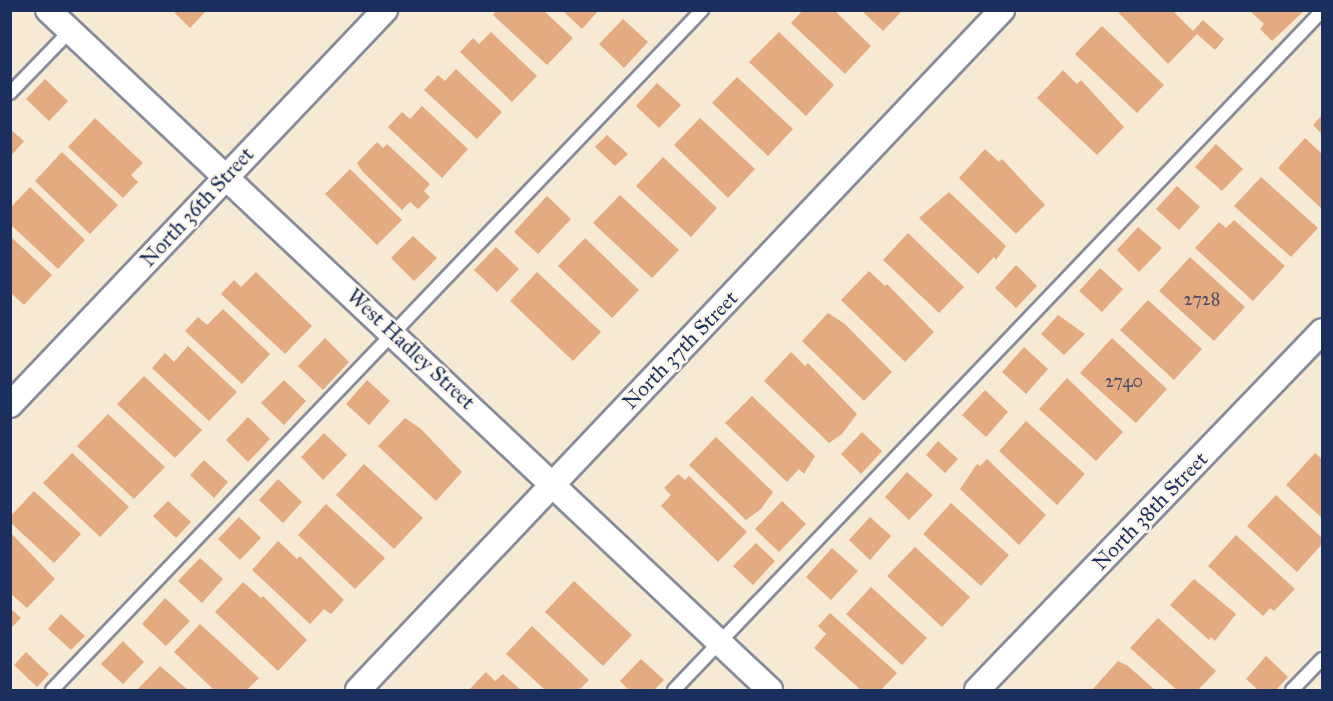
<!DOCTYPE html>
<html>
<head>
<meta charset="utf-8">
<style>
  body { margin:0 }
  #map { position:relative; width:1333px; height:701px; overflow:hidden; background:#f6ead5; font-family:"IM FELL Great Primer",serif }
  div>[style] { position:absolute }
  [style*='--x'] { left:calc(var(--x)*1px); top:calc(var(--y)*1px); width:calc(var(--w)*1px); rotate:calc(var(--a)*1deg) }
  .building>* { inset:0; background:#e4ab80 }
  .roads { filter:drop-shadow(2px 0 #888c9a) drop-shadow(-2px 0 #888c9a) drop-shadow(0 2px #888c9a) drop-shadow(0 -2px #888c9a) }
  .lane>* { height:12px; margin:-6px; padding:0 6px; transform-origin:6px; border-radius:6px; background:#fff }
  .street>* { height:24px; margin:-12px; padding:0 12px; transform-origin:12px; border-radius:12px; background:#fff }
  span { translate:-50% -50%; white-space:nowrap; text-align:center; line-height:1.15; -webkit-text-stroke:5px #fbf7ec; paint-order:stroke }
  .number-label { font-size:18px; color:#4d4e66 }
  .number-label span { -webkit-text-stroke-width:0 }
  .street-label { font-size:21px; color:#1b2f5e }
  .frame { position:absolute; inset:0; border:12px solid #1b2f5e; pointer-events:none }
</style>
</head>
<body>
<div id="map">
  <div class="building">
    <div style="clip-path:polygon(172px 10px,207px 10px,190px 28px)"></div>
    <div style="clip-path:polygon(497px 10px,543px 10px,573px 38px,547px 65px,493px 15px)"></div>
    <div style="clip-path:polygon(562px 10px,599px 10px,582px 29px)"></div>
    <div style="clip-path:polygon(803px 10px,834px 10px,871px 46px,845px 74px,791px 23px)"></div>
    <div style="clip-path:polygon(861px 10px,903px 10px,883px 31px)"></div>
    <div style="clip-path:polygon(1116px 10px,1172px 10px,1193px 31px,1203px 20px,1224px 39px,1215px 50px,1197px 34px,1168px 64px)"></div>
    <div style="clip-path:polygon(1249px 10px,1305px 10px,1272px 41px,1260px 29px,1264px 24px)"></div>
    <div style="clip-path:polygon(623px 19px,648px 42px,624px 68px,599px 44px)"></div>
    <div style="clip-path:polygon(1102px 26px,1164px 85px,1137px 113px,1075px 54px)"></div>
    <div style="clip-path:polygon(491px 32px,537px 76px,512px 102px,460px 52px,473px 38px,479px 44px)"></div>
    <div style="clip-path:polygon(779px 32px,834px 85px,806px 116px,749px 62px)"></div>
    <div style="clip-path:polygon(456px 69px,502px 112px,477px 139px,424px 90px,438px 75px,445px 81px)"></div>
    <div style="clip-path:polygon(1063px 70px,1077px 84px,1081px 80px,1124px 127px,1097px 155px,1037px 98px)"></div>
    <div style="clip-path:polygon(737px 77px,793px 129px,768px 156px,712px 103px)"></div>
    <div style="clip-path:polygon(45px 79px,68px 101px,49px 121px,26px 99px)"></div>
    <div style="clip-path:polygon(657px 83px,681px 105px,659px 128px,636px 106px)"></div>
    <div style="clip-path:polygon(422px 106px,468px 149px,442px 178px,388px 127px,402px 112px,410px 119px)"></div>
    <div style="clip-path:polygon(1322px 115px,1322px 134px,1313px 125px)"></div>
    <div style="clip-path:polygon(95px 118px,143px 163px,131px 175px,138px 182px,123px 198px,68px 147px)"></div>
    <div style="clip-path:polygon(700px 118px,755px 169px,728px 198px,674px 145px)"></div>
    <div style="clip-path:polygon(10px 129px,24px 141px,10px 157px)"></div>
    <div style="clip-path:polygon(607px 135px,628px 154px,615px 166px,595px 147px)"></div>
    <div style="clip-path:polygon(1305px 138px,1322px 154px,1322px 209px,1278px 168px)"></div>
    <div style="clip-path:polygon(377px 142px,383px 148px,387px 144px,430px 184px,424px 191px,430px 197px,418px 209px,410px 202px,402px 210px,362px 171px,357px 163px)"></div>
    <div style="clip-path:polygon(1216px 144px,1243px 169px,1222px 191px,1195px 167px)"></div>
    <div style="clip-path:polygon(985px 149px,999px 162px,1002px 159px,1045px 205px,1016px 234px,959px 178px)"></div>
    <div style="clip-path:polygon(62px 152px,118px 205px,90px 234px,35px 181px)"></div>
    <div style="clip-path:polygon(663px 157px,717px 208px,691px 237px,636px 186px)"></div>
    <div style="clip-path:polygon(350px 169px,402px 220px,377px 245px,325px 194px)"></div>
    <div style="clip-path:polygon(1261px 177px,1318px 228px,1291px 257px,1234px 206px)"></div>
    <div style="clip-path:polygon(1177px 186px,1200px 207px,1179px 230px,1156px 209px)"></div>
    <div style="clip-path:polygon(30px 187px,85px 240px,58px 269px,10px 224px,10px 208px)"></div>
    <div style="clip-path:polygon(949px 192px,1006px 246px,996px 260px,994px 257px,978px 274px,919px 218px)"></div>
    <div style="clip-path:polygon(620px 195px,679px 250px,652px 278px,593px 223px)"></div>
    <div style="clip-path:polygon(547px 196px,571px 219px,538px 254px,514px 232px)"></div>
    <div style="clip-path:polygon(1234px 220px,1285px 266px,1253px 301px,1195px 248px,1219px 222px,1226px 228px)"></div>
    <div style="clip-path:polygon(1138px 227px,1162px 248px,1139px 272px,1117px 250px)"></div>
    <div style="clip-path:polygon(908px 233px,964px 287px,939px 313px,883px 260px)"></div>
    <div style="clip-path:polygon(10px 236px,52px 275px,24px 305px,10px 292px)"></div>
    <div style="clip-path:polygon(413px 236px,437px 258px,414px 281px,391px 258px)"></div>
    <div style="clip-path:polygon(585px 238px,639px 290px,612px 318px,558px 266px)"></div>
    <div style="clip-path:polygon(496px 247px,519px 269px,497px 292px,474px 270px)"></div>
    <div style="clip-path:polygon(1190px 257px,1245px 307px,1214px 341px,1159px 291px)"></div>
    <div style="clip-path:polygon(1016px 265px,1037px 286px,1016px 308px,995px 288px)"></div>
    <div style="clip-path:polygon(1100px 268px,1123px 289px,1102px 312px,1079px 291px)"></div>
    <div style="clip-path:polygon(869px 271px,885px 286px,887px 284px,934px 332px,905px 362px,841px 300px)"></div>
    <div style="clip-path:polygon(256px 272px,312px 326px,285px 354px,221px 294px,234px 280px,241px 287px)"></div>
    <div style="clip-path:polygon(537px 272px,601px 332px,573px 361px,510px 301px)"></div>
    <div style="clip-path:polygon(1148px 300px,1202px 349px,1174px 380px,1120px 330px)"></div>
    <div style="clip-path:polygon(223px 309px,270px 354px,242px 384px,185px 331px,198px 317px,207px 325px)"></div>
    <div style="clip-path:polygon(828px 313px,845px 324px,892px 372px,864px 401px,802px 341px)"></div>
    <div style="clip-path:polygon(1058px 315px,1085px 334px,1064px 355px,1041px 334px)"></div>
    <div style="clip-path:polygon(325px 338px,349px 362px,323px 390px,298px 366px)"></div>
    <div style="clip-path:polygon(1112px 338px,1167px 389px,1136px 423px,1080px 373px)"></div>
    <div style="clip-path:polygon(188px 346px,237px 392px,209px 421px,152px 368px,165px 353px,174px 362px)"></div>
    <div style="clip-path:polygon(1024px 347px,1048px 369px,1026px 394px,1002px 372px)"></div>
    <div style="clip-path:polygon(791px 352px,805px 366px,808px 363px,857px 414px,842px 434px,829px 443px,764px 381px)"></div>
    <div style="clip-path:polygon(144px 376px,202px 430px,175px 458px,117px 404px)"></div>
    <div style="clip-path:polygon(1067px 378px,1123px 432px,1096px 461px,1039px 409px)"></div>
    <div style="clip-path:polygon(284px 380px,306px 401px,284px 425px,261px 403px)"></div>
    <div style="clip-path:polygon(367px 380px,390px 401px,369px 425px,346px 404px)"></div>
    <div style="clip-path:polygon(985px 390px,1008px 412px,986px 437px,962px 415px)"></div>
    <div style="clip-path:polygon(752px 396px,815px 456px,804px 474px,799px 469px,787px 482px,725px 423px)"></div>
    <div style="clip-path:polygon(108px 414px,165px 467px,134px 499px,77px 446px)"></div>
    <div style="clip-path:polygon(248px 417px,270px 439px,248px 462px,226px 440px)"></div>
    <div style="clip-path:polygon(405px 418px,421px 429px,462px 472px,436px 501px,378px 446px)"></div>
    <div style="clip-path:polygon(1026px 421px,1085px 474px,1057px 505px,999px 451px)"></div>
    <div style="clip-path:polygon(862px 432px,882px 451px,861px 474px,841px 454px)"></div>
    <div style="clip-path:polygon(324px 433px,347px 455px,323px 480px,301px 457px)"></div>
    <div style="clip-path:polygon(716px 437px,773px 492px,761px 509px,746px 520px,689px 465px)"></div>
    <div style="clip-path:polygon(938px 441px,958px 459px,945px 473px,926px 455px)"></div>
    <div style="clip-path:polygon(72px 453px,129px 507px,100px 537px,43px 483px)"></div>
    <div style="clip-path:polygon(1315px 453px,1322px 459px,1322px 518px,1286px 485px)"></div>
    <div style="clip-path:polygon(987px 459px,1046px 515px,1019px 545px,960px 489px,977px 464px,980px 466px)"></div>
    <div style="clip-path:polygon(204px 460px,228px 482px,214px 498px,190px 475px)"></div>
    <div style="clip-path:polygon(364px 464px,423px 518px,394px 549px,336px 495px)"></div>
    <div style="clip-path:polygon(907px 472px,933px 495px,909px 520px,885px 497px)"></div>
    <div style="clip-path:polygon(678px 474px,685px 480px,689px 476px,747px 532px,718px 562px,661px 506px,671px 495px,664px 488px)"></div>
    <div style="clip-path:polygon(278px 479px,302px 502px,283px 523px,259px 500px)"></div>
    <div style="clip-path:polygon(34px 491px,81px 534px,54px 563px,10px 522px,10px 517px)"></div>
    <div style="clip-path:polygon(1276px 495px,1322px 538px,1322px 544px,1297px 572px,1247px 526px)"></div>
    <div style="clip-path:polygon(168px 501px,191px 522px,176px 538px,153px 516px)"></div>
    <div style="clip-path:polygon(782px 501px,806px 524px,779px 552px,755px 529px)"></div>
    <div style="clip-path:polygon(951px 503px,1009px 555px,981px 586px,923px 534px)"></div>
    <div style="clip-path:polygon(326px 504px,385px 558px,355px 589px,298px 535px)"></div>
    <div style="clip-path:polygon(239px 517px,261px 538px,240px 560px,218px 539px)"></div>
    <div style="clip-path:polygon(870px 517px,891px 536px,870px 560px,849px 540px)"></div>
    <div style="clip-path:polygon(10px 532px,55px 579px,27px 608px,10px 593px)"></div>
    <div style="clip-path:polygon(1236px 535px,1295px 589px,1274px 611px,1270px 608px,1263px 616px,1208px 566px)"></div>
    <div style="clip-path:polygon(278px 541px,297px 559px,300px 556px,344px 600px,331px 614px,324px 609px,310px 624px,252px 570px)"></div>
    <div style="clip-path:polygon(756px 543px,775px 561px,753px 585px,733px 566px)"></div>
    <div style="clip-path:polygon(915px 547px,970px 597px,942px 627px,887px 576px)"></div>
    <div style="clip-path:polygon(832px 548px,858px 571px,831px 600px,806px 577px)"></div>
    <div style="clip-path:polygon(200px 558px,223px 579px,202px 603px,178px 581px)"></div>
    <div style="clip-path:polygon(1194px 579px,1236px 614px,1215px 641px,1211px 637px,1209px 640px,1170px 605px)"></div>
    <div style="clip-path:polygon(574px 581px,632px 635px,603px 666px,545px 612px)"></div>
    <div style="clip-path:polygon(243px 582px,261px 598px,263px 596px,307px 640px,278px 671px,215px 612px)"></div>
    <div style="clip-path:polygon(871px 587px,927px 638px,902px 665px,846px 614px)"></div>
    <div style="clip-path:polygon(165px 598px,190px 621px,166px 646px,142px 624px)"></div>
    <div style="clip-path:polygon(10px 608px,21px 618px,10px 629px)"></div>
    <div style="clip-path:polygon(830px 613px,897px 673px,881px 690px,861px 690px,814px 648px,826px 634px,818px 626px)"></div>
    <div style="clip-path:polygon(61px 614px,85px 636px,71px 650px,48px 629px)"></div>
    <div style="clip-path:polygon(1158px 618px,1216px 671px,1198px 690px,1177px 690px,1130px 648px)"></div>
    <div style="clip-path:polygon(200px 624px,259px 678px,247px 690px,214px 690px,174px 652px)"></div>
    <div style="clip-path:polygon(532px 626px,589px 680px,579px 690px,545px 690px,506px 654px)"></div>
    <div style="clip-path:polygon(123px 641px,144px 662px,123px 684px,101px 664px)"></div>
    <div style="clip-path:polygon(26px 652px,49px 674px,37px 687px,14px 665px)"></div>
    <div style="clip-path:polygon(1266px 656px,1288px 677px,1276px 690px,1258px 690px,1246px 679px)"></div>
    <div style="clip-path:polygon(641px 659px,664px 680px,654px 690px,629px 690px,620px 681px)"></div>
    <div style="clip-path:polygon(1118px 661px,1128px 666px,1155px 690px,1092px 690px)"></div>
    <div style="clip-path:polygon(160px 666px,188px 690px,137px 690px)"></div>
    <div style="clip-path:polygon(486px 672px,495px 681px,503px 674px,521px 690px,469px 690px)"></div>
  </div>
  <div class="roads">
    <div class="lane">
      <div style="--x:10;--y:93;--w:86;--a:-45.9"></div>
      <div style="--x:52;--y:690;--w:941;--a:-46.29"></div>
      <div style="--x:674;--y:690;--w:939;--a:-46.34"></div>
      <div style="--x:1292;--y:690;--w:43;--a:-45.9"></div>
    </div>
    <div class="street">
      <div style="--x:48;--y:10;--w:992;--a:43.28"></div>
      <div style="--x:10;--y:405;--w:545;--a:-46.49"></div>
      <div style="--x:358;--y:690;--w:937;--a:-46.56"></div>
      <div style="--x:977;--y:690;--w:498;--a:-46.1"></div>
    </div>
  </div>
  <div class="number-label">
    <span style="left:1202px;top:299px">2728</span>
    <span style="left:1124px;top:381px">2740</span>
  </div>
  <div class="street-label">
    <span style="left:197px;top:207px;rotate:-47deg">North 36th Street</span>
    <span style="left:411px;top:349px;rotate:43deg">West Hadley Street</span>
    <span style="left:680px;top:350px;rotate:-46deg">North 37th Street</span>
    <span style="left:1150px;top:511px;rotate:-46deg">North 38th Street</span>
  </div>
  <div class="frame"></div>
</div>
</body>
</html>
